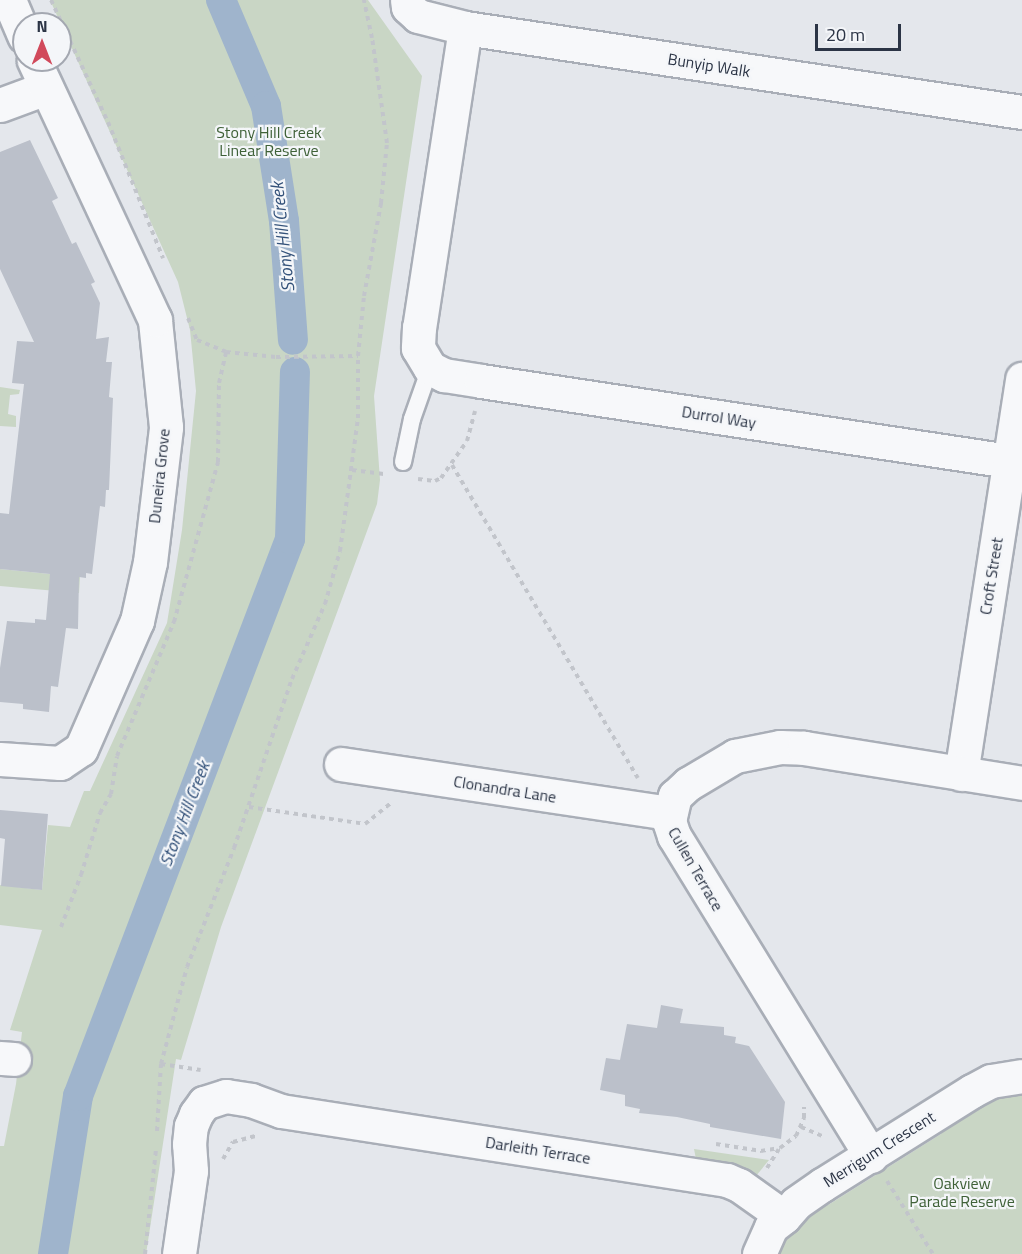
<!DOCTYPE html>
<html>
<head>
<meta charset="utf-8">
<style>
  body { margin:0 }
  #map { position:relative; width:1022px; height:1254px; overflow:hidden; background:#e4e7ec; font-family:"Titillium Web",sans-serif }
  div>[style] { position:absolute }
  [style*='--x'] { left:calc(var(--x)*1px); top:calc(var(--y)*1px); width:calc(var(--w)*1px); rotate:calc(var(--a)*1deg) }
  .green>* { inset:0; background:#c9d6c5 }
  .canal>* { height:30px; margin:-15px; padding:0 15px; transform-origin:15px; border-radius:15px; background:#9fb4cc }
  .building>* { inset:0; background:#bbc0ca }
  .path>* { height:4px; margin-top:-2px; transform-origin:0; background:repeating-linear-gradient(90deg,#c2c5cb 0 4.5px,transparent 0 9px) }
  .roads { filter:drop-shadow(2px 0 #a9aeb7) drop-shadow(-2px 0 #a9aeb7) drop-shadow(0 2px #a9aeb7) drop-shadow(0 -2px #a9aeb7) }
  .lane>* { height:16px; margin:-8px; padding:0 8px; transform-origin:8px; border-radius:8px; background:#f7f8fa }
  .street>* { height:33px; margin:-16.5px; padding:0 16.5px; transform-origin:16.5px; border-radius:16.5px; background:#f7f8fa }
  span { translate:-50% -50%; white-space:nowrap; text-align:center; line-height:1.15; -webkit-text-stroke:4.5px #f4f6f9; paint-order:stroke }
  .street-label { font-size:16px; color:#2b3445 }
  .park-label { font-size:16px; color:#3f6138 }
  .water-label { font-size:18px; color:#34527a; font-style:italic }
  .north { position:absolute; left:12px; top:12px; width:60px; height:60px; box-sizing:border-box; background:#f4f6f9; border:2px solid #a4a8b1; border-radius:50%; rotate:0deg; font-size:16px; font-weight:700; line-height:24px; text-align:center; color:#2b3445 }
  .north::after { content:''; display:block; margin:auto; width:21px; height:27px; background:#d1495b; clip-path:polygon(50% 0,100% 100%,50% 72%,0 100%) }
  .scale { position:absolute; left:815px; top:24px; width:86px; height:27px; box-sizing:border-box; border:3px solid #2b3445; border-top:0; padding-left:8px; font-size:18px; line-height:21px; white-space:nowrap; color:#2b3445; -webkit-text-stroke:4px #f4f6f9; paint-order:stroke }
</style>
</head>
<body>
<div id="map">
  <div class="green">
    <div style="clip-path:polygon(50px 0,368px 0,422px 76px,374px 396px,380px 480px,377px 504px,221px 927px,181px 1060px,176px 1059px,146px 1254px,0 1254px,0 1146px,4px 1146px,16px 1084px,22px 1032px,10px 1030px,42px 930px,0 925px,0 885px,42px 890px,48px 825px,70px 827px,84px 791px,90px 791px,167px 623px,182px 530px,196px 391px,190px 330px,178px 282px)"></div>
    <div style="clip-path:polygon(0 387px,20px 390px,19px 394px,10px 395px,8px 414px,16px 416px,16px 427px,0 426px)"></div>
    <div style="clip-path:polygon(0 569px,80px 577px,79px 593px,0 586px)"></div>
    <div style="clip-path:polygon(1022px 1092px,1022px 1254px,776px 1254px,781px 1242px,799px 1219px,824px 1202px,828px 1205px,941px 1134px,943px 1129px,987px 1101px,1007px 1093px)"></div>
    <div style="clip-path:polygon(694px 1149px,769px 1160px,756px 1176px,735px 1166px,696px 1159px)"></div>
  </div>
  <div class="canal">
    <div style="--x:221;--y:0;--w:115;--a:67"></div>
    <div style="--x:266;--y:106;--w:116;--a:81.1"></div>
    <div style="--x:284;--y:221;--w:119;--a:85.7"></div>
    <div style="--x:53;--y:1254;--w:160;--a:-81"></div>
    <div style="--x:78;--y:1096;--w:596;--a:-69.16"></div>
    <div style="--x:290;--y:539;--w:167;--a:-88.3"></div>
  </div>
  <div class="building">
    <div style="clip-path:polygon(30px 140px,58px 198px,52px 201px,72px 244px,76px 242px,95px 282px,91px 284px,100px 303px,96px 339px,109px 337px,106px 362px,112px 362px,109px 397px,113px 398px,109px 490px,106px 490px,105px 507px,100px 506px,92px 574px,86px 573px,86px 578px,79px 577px,78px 629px,66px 628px,58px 687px,51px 686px,49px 712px,23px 709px,23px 704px,0 702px,0 668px,7px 621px,35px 623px,35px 619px,46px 620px,50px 574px,0 569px,0 513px,9px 514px,24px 384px,12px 383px,17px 341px,34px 342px,0 269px,0 152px)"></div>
    <div style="clip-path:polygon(0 810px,48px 814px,42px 890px,1px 886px,5px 839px,0 838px)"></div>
    <div style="clip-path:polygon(661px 1005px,683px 1009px,680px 1023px,724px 1027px,724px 1035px,736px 1037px,735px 1043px,749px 1046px,785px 1102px,781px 1139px,710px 1127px,710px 1124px,677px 1117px,639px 1113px,640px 1109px,625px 1106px,625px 1095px,600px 1090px,606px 1058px,620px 1060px,627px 1024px,657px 1028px)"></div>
  </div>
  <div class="path">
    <div style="--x:51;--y:0;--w:135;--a:65"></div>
    <div style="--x:108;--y:122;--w:147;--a:68"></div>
    <div style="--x:188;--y:318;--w:24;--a:68"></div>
    <div style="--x:197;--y:340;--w:31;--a:22"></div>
    <div style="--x:226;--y:352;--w:50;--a:5.7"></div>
    <div style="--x:276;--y:357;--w:82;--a:-0.7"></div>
    <div style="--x:452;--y:465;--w:364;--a:59.3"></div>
    <div style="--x:352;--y:470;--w:32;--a:7"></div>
    <div style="--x:418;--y:479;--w:17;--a:7"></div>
    <div style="--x:435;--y:481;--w:7;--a:-27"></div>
    <div style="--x:441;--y:478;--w:45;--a:-54.9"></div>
    <div style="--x:467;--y:441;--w:31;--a:-75"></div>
    <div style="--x:249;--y:807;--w:117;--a:8.3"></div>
    <div style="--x:365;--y:824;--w:35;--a:-39"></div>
    <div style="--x:61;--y:927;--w:56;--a:-69"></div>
    <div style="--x:81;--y:875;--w:65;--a:-73"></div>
    <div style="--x:100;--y:813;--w:22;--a:-60"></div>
    <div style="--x:111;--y:794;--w:38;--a:-81"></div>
    <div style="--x:117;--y:756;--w:146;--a:-67"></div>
    <div style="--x:174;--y:622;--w:166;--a:-74.6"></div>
    <div style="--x:218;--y:462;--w:79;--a:-89.3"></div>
    <div style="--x:219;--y:383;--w:32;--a:-77"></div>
    <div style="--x:161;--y:1064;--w:40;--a:8.5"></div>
    <div style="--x:801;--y:1127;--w:23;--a:23"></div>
    <div style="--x:157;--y:1131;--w:67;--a:-86.6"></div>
    <div style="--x:161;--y:1064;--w:100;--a:-75"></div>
    <div style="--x:187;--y:967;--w:128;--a:-68.4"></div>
    <div style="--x:234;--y:848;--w:179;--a:-71.1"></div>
    <div style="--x:292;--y:679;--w:82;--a:-66.3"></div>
    <div style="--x:325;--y:604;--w:55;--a:-74.2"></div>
    <div style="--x:340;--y:551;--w:134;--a:-82.3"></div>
    <div style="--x:358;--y:418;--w:62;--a:-90"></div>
    <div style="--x:358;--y:356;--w:60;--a:-84.3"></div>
    <div style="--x:364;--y:296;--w:95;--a:-79.6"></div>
    <div style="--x:381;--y:203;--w:60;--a:-84.3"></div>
    <div style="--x:387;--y:143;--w:106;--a:-98.1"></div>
    <div style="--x:372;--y:38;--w:39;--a:-102"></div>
    <div style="--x:716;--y:1144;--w:46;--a:8.8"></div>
    <div style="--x:761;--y:1151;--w:19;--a:-9"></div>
    <div style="--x:780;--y:1148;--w:20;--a:-37"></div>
    <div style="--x:796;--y:1136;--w:20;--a:-66"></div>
    <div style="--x:804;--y:1118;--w:11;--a:-90"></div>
    <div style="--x:223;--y:1159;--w:20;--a:-60"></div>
    <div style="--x:233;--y:1142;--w:24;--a:-15"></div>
    <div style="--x:767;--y:1168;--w:22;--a:-58"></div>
    <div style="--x:887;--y:1181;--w:86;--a:57.8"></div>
    <div style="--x:145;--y:1254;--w:105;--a:-84"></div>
  </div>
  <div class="roads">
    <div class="lane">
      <div style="--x:403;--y:462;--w:44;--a:-78.2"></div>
      <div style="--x:412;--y:419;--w:54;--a:-70.6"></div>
    </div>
    <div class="street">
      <div style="--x:9;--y:0;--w:39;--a:67"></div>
      <div style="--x:407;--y:0;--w:7;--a:82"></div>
      <div style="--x:408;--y:7;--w:13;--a:42"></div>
      <div style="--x:418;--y:16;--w:49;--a:14.3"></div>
      <div style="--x:465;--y:28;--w:563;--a:8.58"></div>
      <div style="--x:465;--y:28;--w:303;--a:98.7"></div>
      <div style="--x:419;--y:327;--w:21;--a:93"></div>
      <div style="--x:418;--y:348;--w:23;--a:59"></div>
      <div style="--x:430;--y:368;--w:16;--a:27"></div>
      <div style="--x:444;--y:375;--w:37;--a:9"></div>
      <div style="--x:481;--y:381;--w:534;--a:8.62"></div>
      <div style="--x:0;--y:105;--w:49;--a:-20.3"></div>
      <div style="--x:0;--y:759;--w:60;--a:3.8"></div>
      <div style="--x:60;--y:763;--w:25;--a:-34"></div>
      <div style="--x:81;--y:749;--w:140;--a:-66.4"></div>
      <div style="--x:137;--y:621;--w:60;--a:-77.6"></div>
      <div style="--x:150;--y:562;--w:136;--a:-83.2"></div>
      <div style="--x:166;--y:427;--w:108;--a:-95.9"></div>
      <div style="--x:155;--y:320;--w:287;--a:-115"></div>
      <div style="--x:341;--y:764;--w:333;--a:8.5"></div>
      <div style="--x:961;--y:774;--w:400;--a:-81.2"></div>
      <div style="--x:0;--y:1058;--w:14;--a:4"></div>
      <div style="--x:871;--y:1156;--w:376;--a:-121.6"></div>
      <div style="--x:674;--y:836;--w:16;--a:-108"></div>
      <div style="--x:669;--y:821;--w:26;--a:-77"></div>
      <div style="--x:675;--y:796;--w:18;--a:-43"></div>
      <div style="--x:688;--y:784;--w:55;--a:-30.8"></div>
      <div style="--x:735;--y:756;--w:46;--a:-11.3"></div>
      <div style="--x:780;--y:747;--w:24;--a:2"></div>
      <div style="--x:804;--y:748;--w:221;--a:9.1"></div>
      <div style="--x:179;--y:1254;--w:84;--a:-81.8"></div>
      <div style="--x:191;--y:1171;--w:27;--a:-94"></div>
      <div style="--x:189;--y:1144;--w:18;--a:-84"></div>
      <div style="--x:191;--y:1126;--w:13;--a:-67"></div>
      <div style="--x:196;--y:1114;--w:14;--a:-54"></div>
      <div style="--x:204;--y:1103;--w:23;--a:-18"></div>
      <div style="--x:226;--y:1096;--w:25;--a:9"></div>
      <div style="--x:251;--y:1100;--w:32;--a:20"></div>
      <div style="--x:281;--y:1111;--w:451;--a:8.8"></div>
      <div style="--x:727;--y:1180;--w:13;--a:23"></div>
      <div style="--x:739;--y:1185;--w:55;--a:35.4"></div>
      <div style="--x:759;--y:1254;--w:30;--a:-66"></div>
      <div style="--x:771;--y:1227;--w:16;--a:-38"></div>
      <div style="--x:784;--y:1217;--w:18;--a:-49"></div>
      <div style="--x:796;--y:1203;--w:32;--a:-35"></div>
      <div style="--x:822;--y:1185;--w:177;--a:-32.1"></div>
      <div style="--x:972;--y:1091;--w:21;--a:-28"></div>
      <div style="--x:991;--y:1081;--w:31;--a:-9"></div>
    </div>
  </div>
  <div class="street-label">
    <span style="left:709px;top:65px;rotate:9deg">Bunyip Walk</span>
    <span style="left:719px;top:417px;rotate:9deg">Durrol Way</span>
    <span style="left:159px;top:476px;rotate:-84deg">Duneira Grove</span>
    <span style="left:991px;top:576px;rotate:-81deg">Croft Street</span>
    <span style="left:505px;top:789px;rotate:9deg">Clonandra Lane</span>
    <span style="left:696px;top:869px;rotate:60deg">Cullen Terrace</span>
    <span style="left:879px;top:1149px;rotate:-32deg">Merrigum Crescent</span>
    <span style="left:538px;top:1150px;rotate:9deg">Darleith Terrace</span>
  </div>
  <div class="park-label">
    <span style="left:269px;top:141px">Stony Hill Creek<br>Linear Reserve</span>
    <span style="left:962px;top:1192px">Oakview<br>Parade Reserve</span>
  </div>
  <div class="water-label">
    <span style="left:283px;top:237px;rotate:-96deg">Stony Hill Creek</span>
    <span style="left:185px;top:814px;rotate:-69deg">Stony Hill Creek</span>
  </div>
  <div class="north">N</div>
  <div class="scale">20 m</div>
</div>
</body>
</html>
